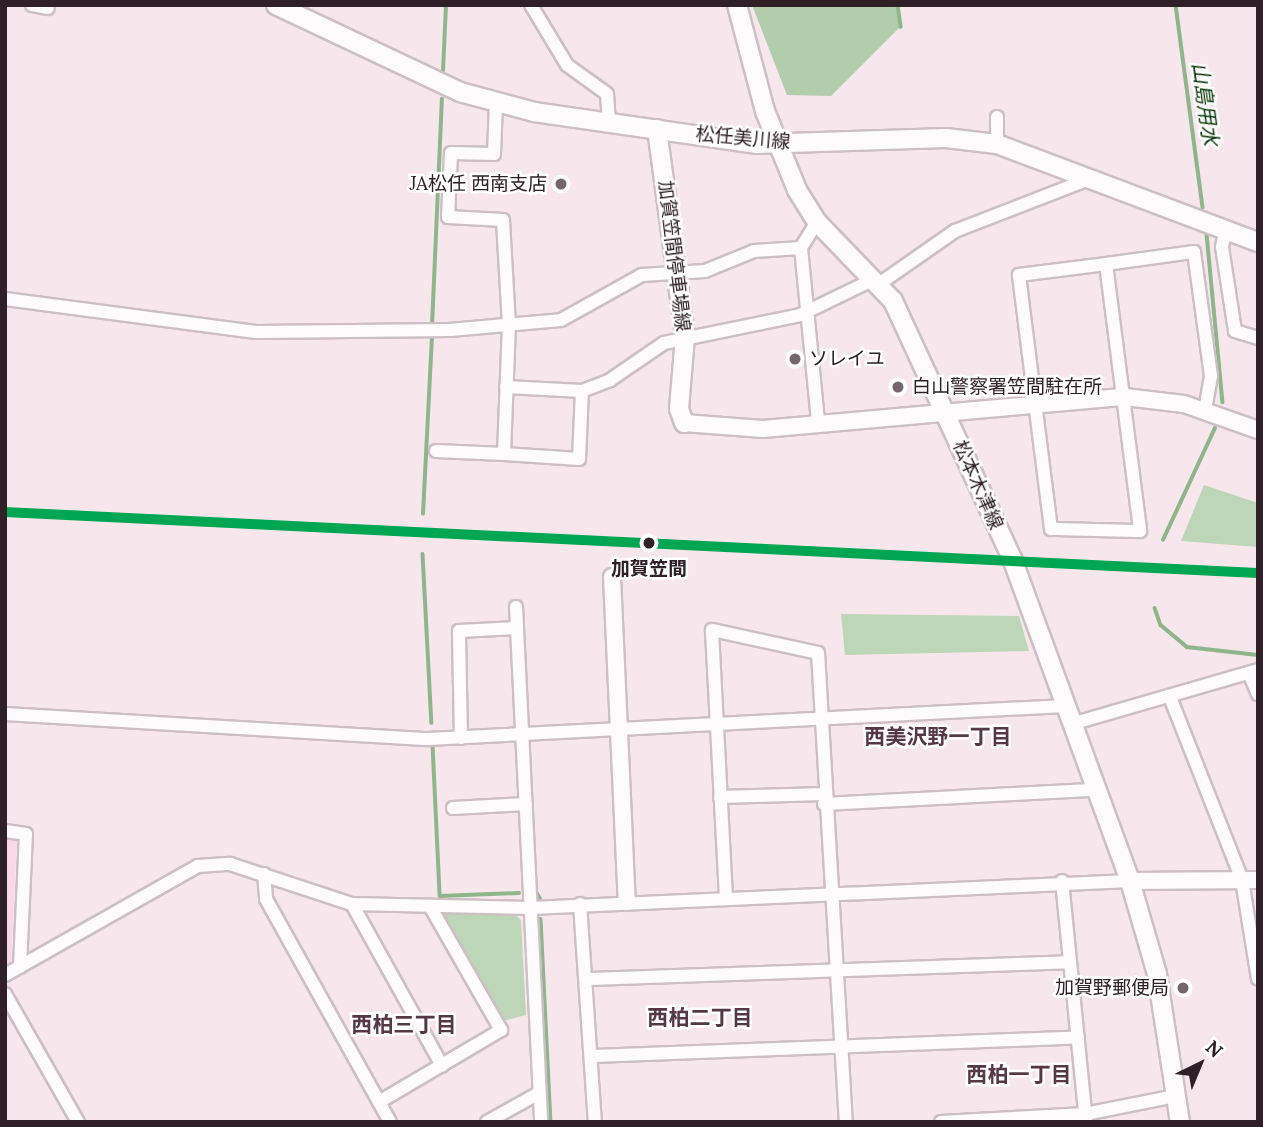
<!DOCTYPE html>
<html>
<head>
<meta charset="utf-8">
<style>
  body { margin:0 }
  #map { position:relative; width:1263px; height:1127px; overflow:hidden; background:#f7e7ed; font-family:Lora,"Noto Sans JP",serif }
  div>[style] { position:absolute }
  [style*='--x'] { left:calc(var(--x)*1px); top:calc(var(--y)*1px); width:calc(var(--w)*1px); rotate:calc(var(--a)*1deg) }
  .built>* { inset:0; background:#f9d9e5 }
  .green>* { inset:0; background:#bdd6b7 }
  .forest>* { inset:0; background:#b1cdab }
  .stream>* { height:3.5px; margin:-1.75px; padding:0 1.75px; transform-origin:1.75px; border-radius:1.75px; background:#8fb58a }
  .roads { filter:drop-shadow(2px 0 #cdbfc4) drop-shadow(-2px 0 #cdbfc4) drop-shadow(0 2px #cdbfc4) drop-shadow(0 -2px #cdbfc4) }
  .minor>* { height:12px; margin:-6px; padding:0 6px; transform-origin:6px; border-radius:6px; background:#fefbfc }
  .tertiary>* { height:16px; margin:-8px; padding:0 8px; transform-origin:8px; border-radius:8px; background:#fefbfc }
  .secondary>* { height:18px; margin:-9px; padding:0 9px; transform-origin:9px; border-radius:9px; background:#fefbfc }
  .rail-1>* { height:10px; margin:-5px; padding:0 5px; transform-origin:5px; border-radius:5px; background:#00a651 }
  .dots>* { width:19px; height:19px; translate:-50% -50%; box-sizing:border-box; border:4px solid #fff; border-radius:50% }
  span { translate:-50% -50%; white-space:nowrap; text-align:center; line-height:1.15; -webkit-text-stroke:5px #fff; paint-order:stroke }
  .street-label { font-size:19px; color:#2e2026 }
  .poi-label { font-size:19px; color:#2e2026 }
  .right { translate:-100% -50%; text-align:right }
  .left { translate:0 -50%; text-align:left }
  .stop-label { font-size:19px; color:#2e2026; font-weight:700 }
  .water-label { font-size:21px; color:#0d390d; font-style:italic }
  .neighbourhood-label { font-size:21px; color:#553844; font-weight:700 }
  .frame { position:absolute; inset:0; border:7px solid #2e2026; pointer-events:none }
  .north { position:absolute; left:1165px; top:1029px; width:70px; height:70px; -webkit-text-stroke:5px #fff; paint-order:stroke; rotate:43deg; font-size:19px; font-weight:700; line-height:28px; text-align:center; color:#2e2026 }
  .north::after { content:''; display:block; margin:auto; width:24px; height:32px; background:#2e2026; clip-path:polygon(50% 0,100% 100%,50% 72%,0 100%) }
</style>
</head>
<body>
<div id="map">
  <div class="built">
    <div style="clip-path:polygon(5px 835px,17px 838px,11px 962px,5px 965px)"></div>
  </div>
  <div class="green">
    <div style="clip-path:polygon(1204px 485px,1258px 503px,1258px 547px,1181px 541px)"></div>
    <div style="clip-path:polygon(841px 614px,1019px 616px,1029px 651px,845px 655px)"></div>
    <div style="clip-path:polygon(446px 913px,513px 913px,521px 920px,526px 1015px,503px 1021px,443px 917px)"></div>
  </div>
  <div class="forest">
    <div style="clip-path:polygon(752px 5px,896px 5px,899px 28px,831px 96px,787px 95px)"></div>
  </div>
  <div class="stream">
    <div style="--x:898;--y:5;--w:22;--a:82"></div>
    <div style="--x:1176;--y:5;--w:204;--a:82.4"></div>
    <div style="--x:443;--y:71;--w:66;--a:-87.4"></div>
    <div style="--x:1207;--y:234;--w:169;--a:84.6"></div>
    <div style="--x:432;--y:326;--w:227;--a:-87.5"></div>
    <div style="--x:423;--y:514;--w:178;--a:-87.1"></div>
    <div style="--x:1163;--y:540;--w:123;--a:-65.1"></div>
    <div style="--x:423;--y:554;--w:169;--a:87"></div>
    <div style="--x:1155;--y:608;--w:18;--a:71"></div>
    <div style="--x:1161;--y:625;--w:34;--a:40"></div>
    <div style="--x:1187;--y:647;--w:71;--a:6.4"></div>
    <div style="--x:433;--y:745;--w:151;--a:87.3"></div>
    <div style="--x:440;--y:896;--w:79;--a:-2.2"></div>
    <div style="--x:537;--y:893;--w:6;--a:59"></div>
    <div style="--x:541;--y:919;--w:203;--a:87.2"></div>
  </div>
  <div class="roads">
    <div class="minor">
      <div style="--x:32;--y:5;--w:16;--a:11"></div>
      <div style="--x:531;--y:5;--w:70;--a:59"></div>
      <div style="--x:567;--y:65;--w:49;--a:35.9"></div>
      <div style="--x:607;--y:94;--w:28;--a:86"></div>
      <div style="--x:997;--y:144;--w:27;--a:-90"></div>
      <div style="--x:817;--y:222;--w:31;--a:122"></div>
      <div style="--x:801;--y:248;--w:175;--a:84.4"></div>
      <div style="--x:1226;--y:229;--w:18;--a:103"></div>
      <div style="--x:1222;--y:247;--w:85;--a:81.2"></div>
      <div style="--x:1235;--y:331;--w:24;--a:17"></div>
      <div style="--x:1106;--y:264;--w:269;--a:82.7"></div>
      <div style="--x:1140;--y:531;--w:89;--a:-178.7"></div>
      <div style="--x:1051;--y:529;--w:256;--a:-97.2"></div>
      <div style="--x:1019;--y:275;--w:88;--a:-7.2"></div>
      <div style="--x:1106;--y:264;--w:89;--a:-7.8"></div>
      <div style="--x:1194;--y:252;--w:125;--a:82.2"></div>
      <div style="--x:1211;--y:376;--w:34;--a:100"></div>
      <div style="--x:879;--y:284;--w:93;--a:-34.9"></div>
      <div style="--x:955;--y:231;--w:149;--a:-21.2"></div>
      <div style="--x:5;--y:299;--w:253;--a:7.5"></div>
      <div style="--x:256;--y:332;--w:194;--a:-0.6"></div>
      <div style="--x:450;--y:330;--w:111;--a:-5.1"></div>
      <div style="--x:561;--y:320;--w:93;--a:-29.1"></div>
      <div style="--x:642;--y:275;--w:63;--a:-3.6"></div>
      <div style="--x:705;--y:271;--w:53;--a:-22.2"></div>
      <div style="--x:754;--y:251;--w:47;--a:-3.7"></div>
      <div style="--x:582;--y:391;--w:30;--a:-21"></div>
      <div style="--x:610;--y:380;--w:65;--a:-34.4"></div>
      <div style="--x:664;--y:343;--w:139;--a:-11.6"></div>
      <div style="--x:800;--y:315;--w:82;--a:-25.9"></div>
      <div style="--x:436;--y:451;--w:68;--a:2.5"></div>
      <div style="--x:504;--y:454;--w:129;--a:-87.8"></div>
      <div style="--x:509;--y:325;--w:105;--a:-93.3"></div>
      <div style="--x:503;--y:220;--w:55;--a:-176.9"></div>
      <div style="--x:448;--y:217;--w:64;--a:-87.3"></div>
      <div style="--x:451;--y:153;--w:43;--a:1.3"></div>
      <div style="--x:494;--y:154;--w:51;--a:-87.8"></div>
      <div style="--x:504;--y:454;--w:75;--a:3.8"></div>
      <div style="--x:579;--y:459;--w:68;--a:-87.5"></div>
      <div style="--x:582;--y:391;--w:76;--a:-177"></div>
      <div style="--x:516;--y:607;--w:21;--a:87"></div>
      <div style="--x:1249;--y:673;--w:23;--a:67"></div>
      <div style="--x:1170;--y:697;--w:197;--a:68.5"></div>
      <div style="--x:1242;--y:880;--w:100;--a:80.8"></div>
      <div style="--x:5;--y:714;--w:424;--a:3.4"></div>
      <div style="--x:428;--y:739;--w:638;--a:-2.97"></div>
      <div style="--x:1071;--y:724;--w:195;--a:-16.1"></div>
      <div style="--x:461;--y:738;--w:107;--a:-91.1"></div>
      <div style="--x:459;--y:631;--w:58;--a:-3"></div>
      <div style="--x:517;--y:628;--w:495;--a:87.2"></div>
      <div style="--x:720;--y:797;--w:104;--a:-1.7"></div>
      <div style="--x:824;--y:804;--w:271;--a:-3"></div>
      <div style="--x:453;--y:808;--w:73;--a:-3.1"></div>
      <div style="--x:5;--y:831;--w:21;--a:8"></div>
      <div style="--x:26;--y:834;--w:133;--a:92.6"></div>
      <div style="--x:264;--y:874;--w:25;--a:85"></div>
      <div style="--x:266;--y:899;--w:255;--a:60.9"></div>
      <div style="--x:1062;--y:881;--w:242;--a:84.3"></div>
      <div style="--x:726;--y:898;--w:268;--a:-93"></div>
      <div style="--x:712;--y:630;--w:108;--a:12.2"></div>
      <div style="--x:818;--y:653;--w:470;--a:86.6"></div>
      <div style="--x:352;--y:904;--w:185;--a:60.9"></div>
      <div style="--x:580;--y:904;--w:219;--a:86.1"></div>
      <div style="--x:5;--y:975;--w:222;--a:-29.5"></div>
      <div style="--x:198;--y:866;--w:32;--a:-4"></div>
      <div style="--x:230;--y:864;--w:128;--a:18.2"></div>
      <div style="--x:352;--y:904;--w:179;--a:1.3"></div>
      <div style="--x:531;--y:908;--w:600;--a:-2.58"></div>
      <div style="--x:589;--y:979;--w:481;--a:-2"></div>
      <div style="--x:5;--y:994;--w:147;--a:60.3"></div>
      <div style="--x:593;--y:1056;--w:485;--a:-2.2"></div>
      <div style="--x:379;--y:1102;--w:142;--a:-30.5"></div>
      <div style="--x:501;--y:1030;--w:143;--a:-119.8"></div>
      <div style="--x:487;--y:1122;--w:60;--a:-29.1"></div>
      <div style="--x:941;--y:1122;--w:144;--a:-3.2"></div>
      <div style="--x:1085;--y:1114;--w:93;--a:-11.2"></div>
    </div>
    <div class="tertiary">
      <div style="--x:684;--y:423;--w:79;--a:4.3"></div>
      <div style="--x:763;--y:429;--w:363;--a:-5.1"></div>
      <div style="--x:1125;--y:397;--w:59;--a:6.8"></div>
      <div style="--x:1184;--y:404;--w:78;--a:19.4"></div>
      <div style="--x:612;--y:577;--w:325;--a:87.4"></div>
      <div style="--x:1130;--y:881;--w:128;--a:-0.4"></div>
    </div>
    <div class="secondary">
      <div style="--x:276;--y:5;--w:204;--a:25.3"></div>
      <div style="--x:460;--y:92;--w:77;--a:15.1"></div>
      <div style="--x:534;--y:112;--w:224;--a:8.2"></div>
      <div style="--x:756;--y:144;--w:190;--a:-1.8"></div>
      <div style="--x:946;--y:138;--w:51;--a:6.7"></div>
      <div style="--x:997;--y:144;--w:279;--a:20.6"></div>
      <div style="--x:737;--y:5;--w:110;--a:75.2"></div>
      <div style="--x:765;--y:111;--w:85;--a:67.9"></div>
      <div style="--x:797;--y:190;--w:38;--a:58"></div>
      <div style="--x:817;--y:222;--w:110;--a:46.1"></div>
      <div style="--x:893;--y:301;--w:286;--a:65.2"></div>
      <div style="--x:1013;--y:561;--w:341;--a:69.9"></div>
      <div style="--x:1130;--y:881;--w:97;--a:73.8"></div>
      <div style="--x:1157;--y:974;--w:150;--a:81.2"></div>
      <div style="--x:657;--y:129;--w:210;--a:82.3"></div>
      <div style="--x:685;--y:337;--w:72;--a:94.8"></div>
      <div style="--x:679;--y:409;--w:15;--a:70"></div>
    </div>
  </div>
  <div class="rail-1">
    <div style="--x:5;--y:512;--w:1254;--a:2.79"></div>
  </div>
  <div class="dots">
    <div style="left:561px;top:184px;background:#74666c"></div>
    <div style="left:795px;top:359px;background:#74666c"></div>
    <div style="left:898px;top:387px;background:#74666c"></div>
    <div style="left:649px;top:543px;background:#2e2026"></div>
    <div style="left:1183px;top:988px;background:#74666c"></div>
  </div>
  <div class="street-label">
    <span style="left:743px;top:138px;rotate:5deg">松任美川線</span>
    <span style="left:674px;top:256px;rotate:83deg">加賀笠間停車場線</span>
    <span style="left:978px;top:485px;rotate:66deg">松本木津線</span>
  </div>
  <div class="poi-label">
    <span class="right" style="left:547px;top:184px">JA松任 西南支店</span>
    <span class="left" style="left:809px;top:359px">ソレイユ</span>
    <span class="left" style="left:912px;top:387px">白山警察署笠間駐在所</span>
    <span class="right" style="left:1169px;top:988px">加賀野郵便局</span>
  </div>
  <div class="stop-label">
    <span style="left:649px;top:569px">加賀笠間</span>
  </div>
  <div class="water-label">
    <span style="left:1205px;top:104px;rotate:82deg">山島用水</span>
  </div>
  <div class="neighbourhood-label">
    <span style="left:938px;top:737px">西美沢野一丁目</span>
    <span style="left:700px;top:1018px">西柏二丁目</span>
    <span style="left:404px;top:1025px">西柏三丁目</span>
    <span style="left:1019px;top:1075px">西柏一丁目</span>
  </div>
  <div class="frame"></div>
  <div class="north">N</div>
</div>
</body>
</html>
